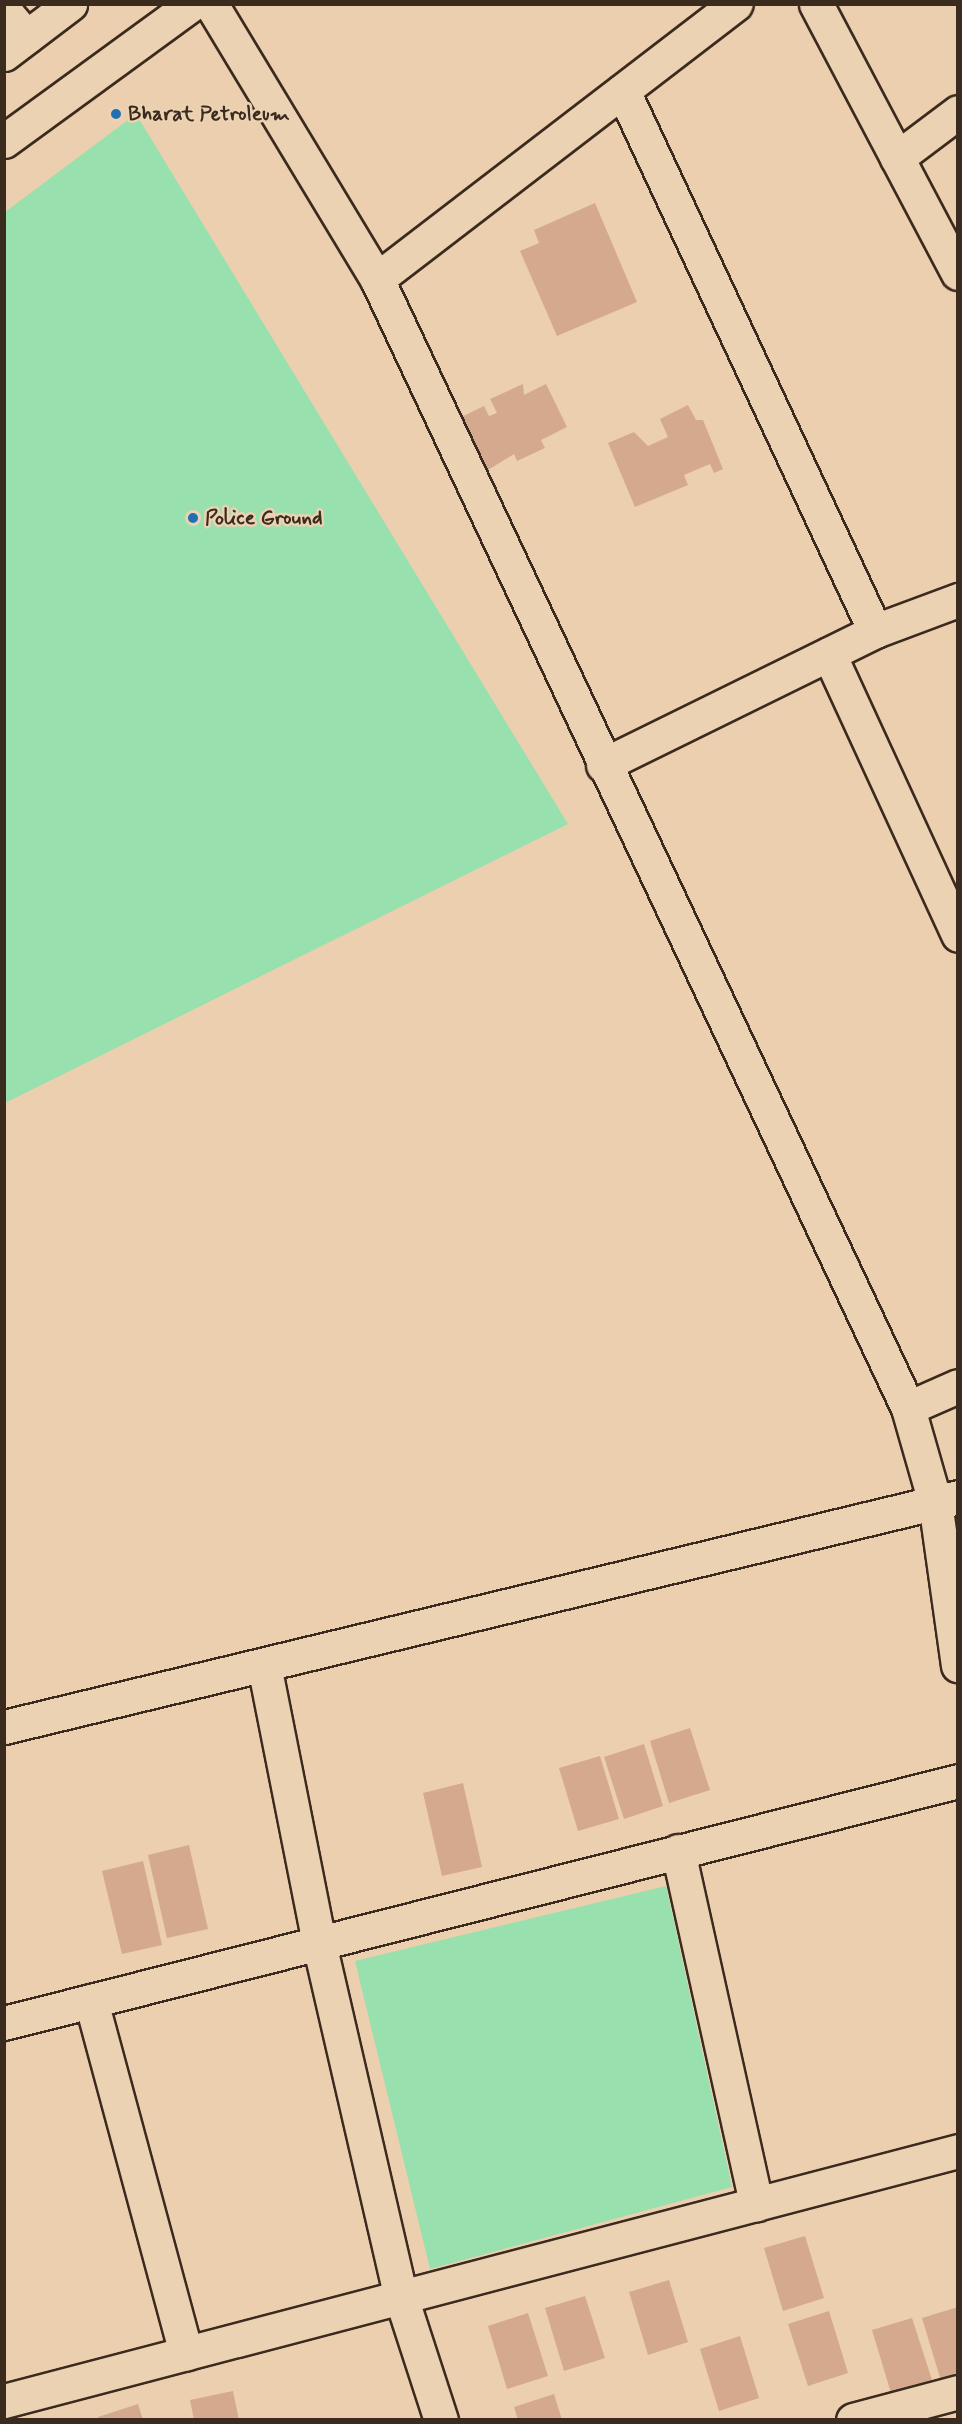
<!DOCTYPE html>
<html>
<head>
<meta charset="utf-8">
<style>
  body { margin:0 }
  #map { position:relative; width:962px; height:2424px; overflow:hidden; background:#eccfaf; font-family:Mynerve,sans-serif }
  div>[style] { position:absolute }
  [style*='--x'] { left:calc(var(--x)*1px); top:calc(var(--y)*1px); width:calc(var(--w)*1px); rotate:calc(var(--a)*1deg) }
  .green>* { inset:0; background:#98e0ae }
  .building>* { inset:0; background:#d5a98e }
  .roads { filter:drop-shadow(2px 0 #3b2a1e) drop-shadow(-2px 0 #3b2a1e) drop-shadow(0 2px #3b2a1e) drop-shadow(0 -2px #3b2a1e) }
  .minor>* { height:33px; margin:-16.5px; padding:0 16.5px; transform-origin:16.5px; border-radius:16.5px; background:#ead2b2 }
  .major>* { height:33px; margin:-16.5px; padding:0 16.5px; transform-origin:16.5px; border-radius:16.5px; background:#ead2b2 }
  .dots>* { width:16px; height:16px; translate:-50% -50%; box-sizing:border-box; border:3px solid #ead2b2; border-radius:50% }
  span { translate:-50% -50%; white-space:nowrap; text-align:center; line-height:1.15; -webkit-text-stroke:5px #ead2b2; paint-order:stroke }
  .poi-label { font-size:21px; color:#3b2a1e; font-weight:700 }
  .left { translate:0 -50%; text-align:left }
  .frame { position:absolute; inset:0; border:6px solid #3b2a1e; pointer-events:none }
</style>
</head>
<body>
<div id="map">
  <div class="green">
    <div style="clip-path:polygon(136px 114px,568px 824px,5px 1103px,5px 212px)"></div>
    <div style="clip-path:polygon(666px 1886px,732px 2187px,430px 2269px,355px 1961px)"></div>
  </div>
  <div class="building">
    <div style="clip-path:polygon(595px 203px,637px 302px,557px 336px,520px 251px,539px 243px,534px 230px)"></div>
    <div style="clip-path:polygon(523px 384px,524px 395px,546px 384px,567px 427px,541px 440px,545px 448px,517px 461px,514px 454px,483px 473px,457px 419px,484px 406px,489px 416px,497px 413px,490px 399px)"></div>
    <div style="clip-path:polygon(688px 405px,696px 420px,703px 420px,723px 469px,714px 473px,710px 464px,684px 475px,688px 485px,635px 507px,608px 443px,634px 432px,648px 446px,668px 437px,660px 419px)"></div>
    <div style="clip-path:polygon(690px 1728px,710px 1790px,669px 1803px,650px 1741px)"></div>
    <div style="clip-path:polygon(644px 1744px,663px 1806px,624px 1819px,604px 1757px)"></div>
    <div style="clip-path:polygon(600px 1756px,619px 1819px,578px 1831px,559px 1768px)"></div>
    <div style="clip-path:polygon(463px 1783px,482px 1867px,442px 1876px,423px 1793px)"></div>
    <div style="clip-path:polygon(189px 1845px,208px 1929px,167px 1938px,148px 1855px)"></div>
    <div style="clip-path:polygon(143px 1861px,162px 1945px,122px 1954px,102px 1871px)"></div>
    <div style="clip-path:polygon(805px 2236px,824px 2298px,783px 2311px,764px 2248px)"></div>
    <div style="clip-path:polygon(669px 2280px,688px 2342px,648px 2355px,629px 2292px)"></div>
    <div style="clip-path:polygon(585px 2296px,605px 2358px,564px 2371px,545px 2308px)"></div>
    <div style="clip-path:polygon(958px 2307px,958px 2376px,941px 2381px,922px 2318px)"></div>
    <div style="clip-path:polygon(829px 2311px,848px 2373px,808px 2386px,788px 2324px)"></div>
    <div style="clip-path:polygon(528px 2313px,548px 2376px,507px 2389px,488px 2326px)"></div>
    <div style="clip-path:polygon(912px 2318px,932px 2380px,891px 2393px,872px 2330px)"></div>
    <div style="clip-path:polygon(740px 2336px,759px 2398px,719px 2411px,700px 2349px)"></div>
    <div style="clip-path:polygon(233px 2391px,239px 2420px,194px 2420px,190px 2400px)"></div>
    <div style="clip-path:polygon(554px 2394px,562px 2420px,518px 2420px,514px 2407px)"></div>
    <div style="clip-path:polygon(138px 2404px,143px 2420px,99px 2420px,98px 2417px)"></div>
  </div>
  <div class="roads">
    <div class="minor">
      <div style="--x:211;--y:4;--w:321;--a:58.9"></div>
      <div style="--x:377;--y:279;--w:1248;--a:64.81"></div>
      <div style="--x:908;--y:1408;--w:98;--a:74"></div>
      <div style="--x:935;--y:1502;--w:165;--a:82"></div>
      <div style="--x:816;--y:4;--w:304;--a:62.2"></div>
      <div style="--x:4;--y:10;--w:35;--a:50"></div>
      <div style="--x:623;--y:91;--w:596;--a:64.98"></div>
      <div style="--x:875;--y:631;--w:89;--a:-20.5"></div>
      <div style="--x:897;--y:158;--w:76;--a:-37"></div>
      <div style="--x:377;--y:279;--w:452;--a:-37.5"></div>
      <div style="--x:829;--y:654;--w:309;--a:65.3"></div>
      <div style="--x:603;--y:765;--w:303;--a:-26.2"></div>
      <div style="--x:908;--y:1408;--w:55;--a:-23.7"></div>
      <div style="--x:264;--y:1665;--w:283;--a:78.8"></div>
      <div style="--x:319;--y:1943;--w:363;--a:77"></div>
      <div style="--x:401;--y:2297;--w:129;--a:72"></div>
      <div style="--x:4;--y:1727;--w:981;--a:-13.55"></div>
      <div style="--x:678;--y:1851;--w:362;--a:77.5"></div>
      <div style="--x:91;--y:2001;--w:365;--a:74.9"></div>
      <div style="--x:4;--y:2023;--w:984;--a:-14.23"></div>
      <div style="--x:4;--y:2401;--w:986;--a:-14.68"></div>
      <div style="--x:853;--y:2420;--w:109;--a:-14.9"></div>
    </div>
    <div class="major">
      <div style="--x:4;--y:54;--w:83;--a:-37.1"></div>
      <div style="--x:4;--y:141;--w:233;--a:-36.1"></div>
    </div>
  </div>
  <div class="dots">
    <div style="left:116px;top:114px;background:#1f6fb2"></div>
    <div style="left:193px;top:518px;background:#1f6fb2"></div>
  </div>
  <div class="poi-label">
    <span class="left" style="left:128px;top:114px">Bharat Petroleum</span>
    <span class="left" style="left:205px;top:518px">Police Ground</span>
  </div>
  <div class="frame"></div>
</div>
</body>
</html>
